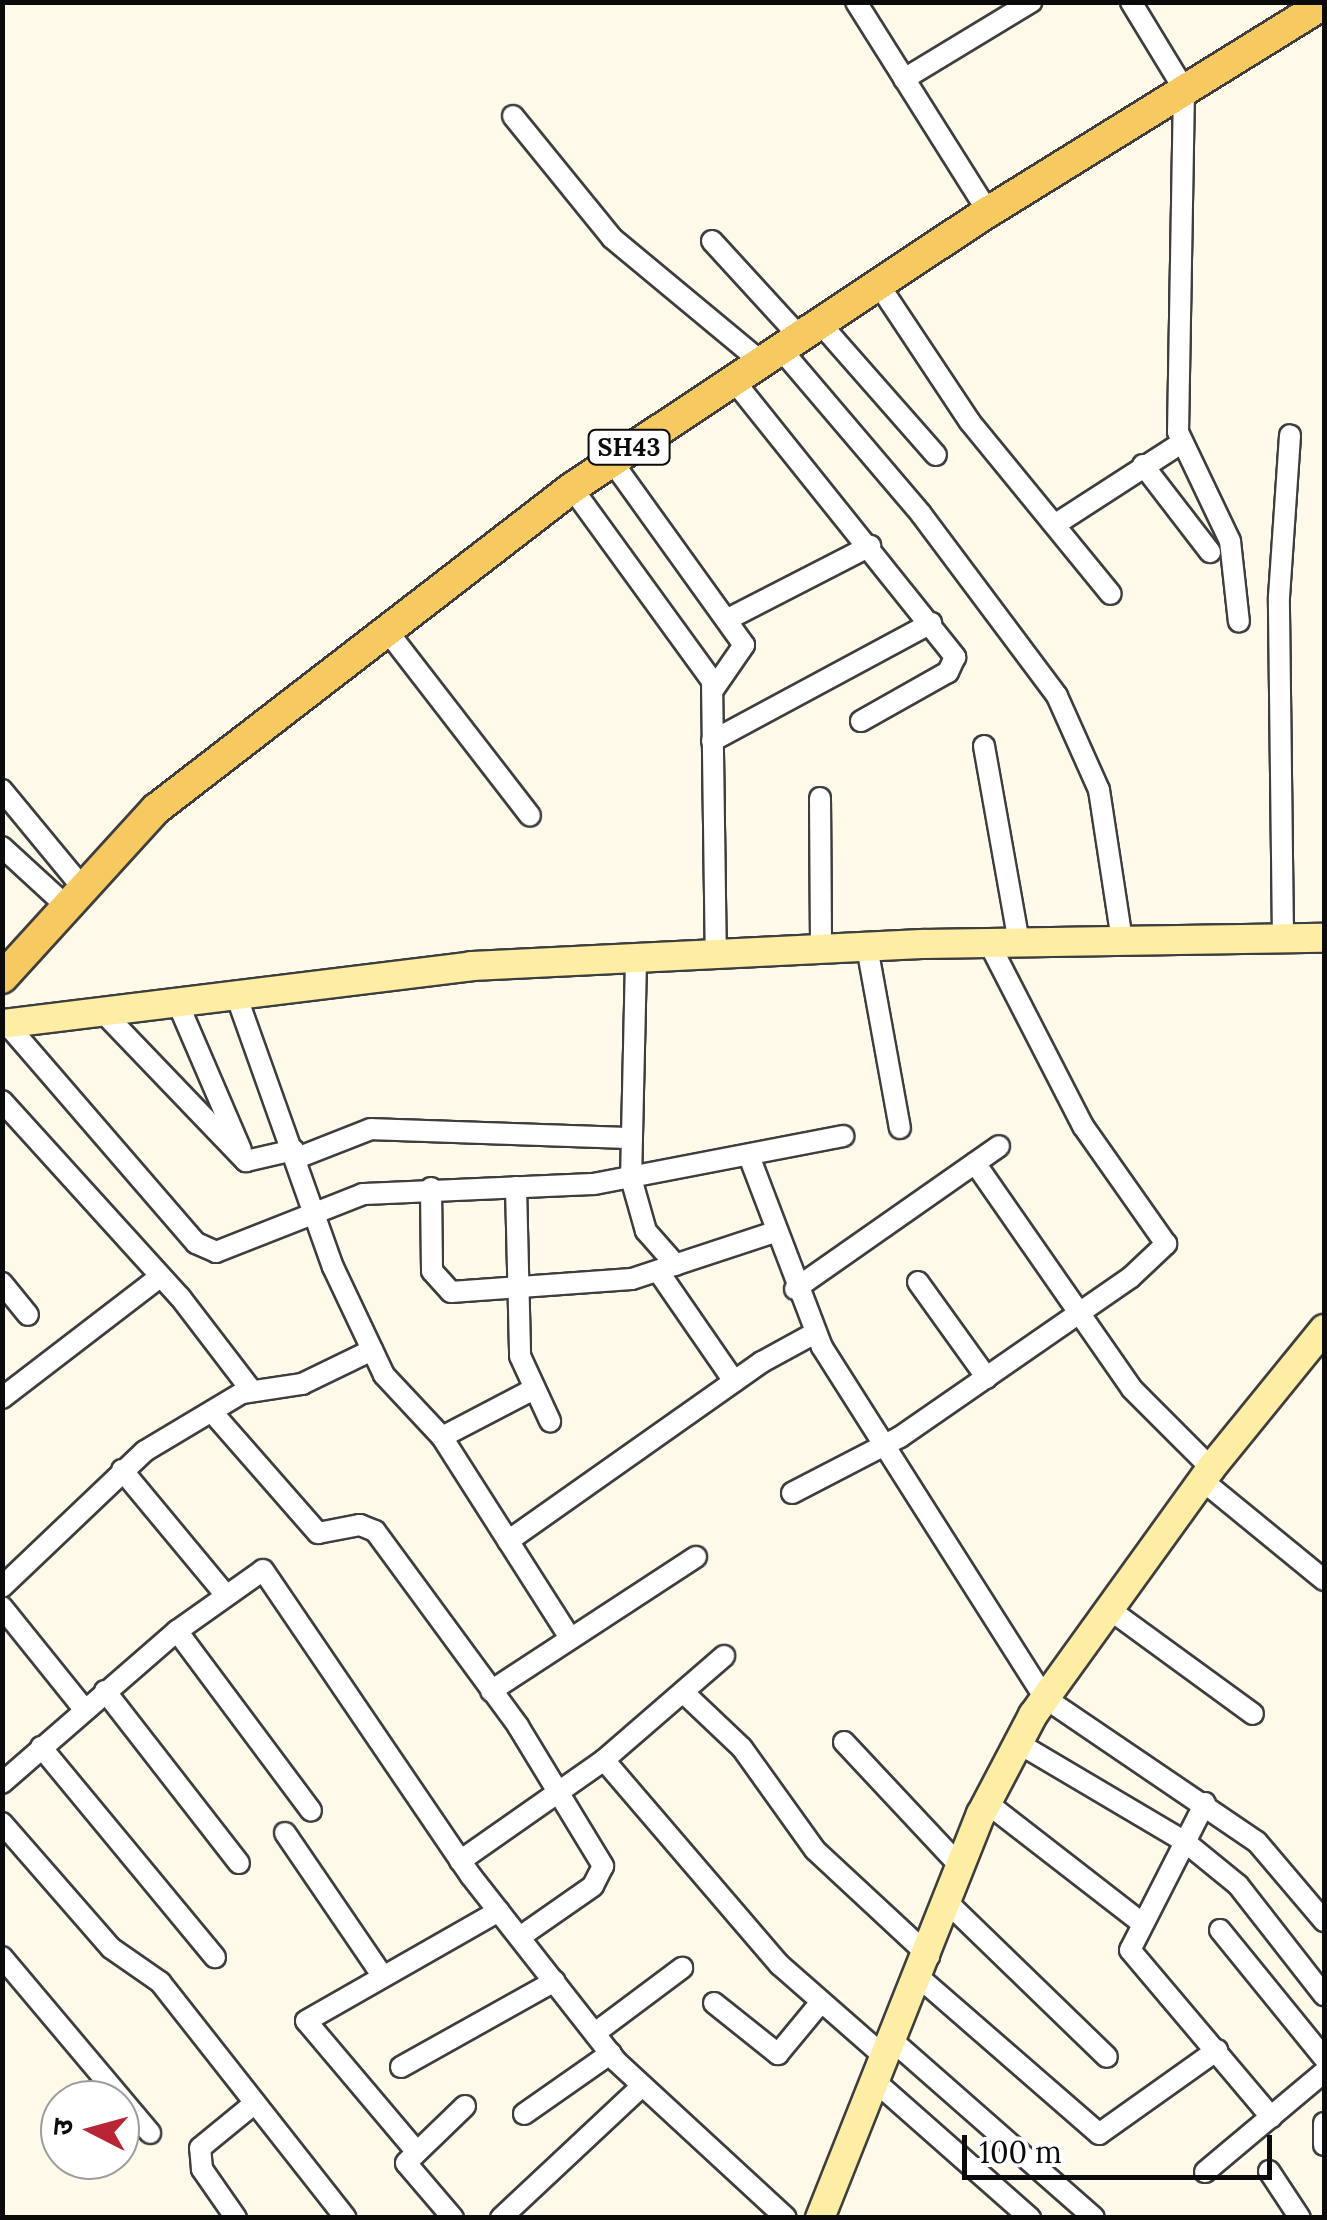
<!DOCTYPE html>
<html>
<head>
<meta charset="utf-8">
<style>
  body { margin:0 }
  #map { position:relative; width:1327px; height:2220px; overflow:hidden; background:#fff9e9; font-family:Lora,"Noto Sans Devanagari",serif }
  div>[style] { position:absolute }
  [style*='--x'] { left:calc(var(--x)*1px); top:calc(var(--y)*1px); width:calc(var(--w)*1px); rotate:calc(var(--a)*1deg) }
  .roads { filter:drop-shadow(2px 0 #3e3e3e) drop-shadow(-2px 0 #3e3e3e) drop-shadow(0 2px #3e3e3e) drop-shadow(0 -2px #3e3e3e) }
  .street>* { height:20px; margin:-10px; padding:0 10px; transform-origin:10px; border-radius:10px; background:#fff }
  .secondary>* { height:28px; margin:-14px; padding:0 14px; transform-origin:14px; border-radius:14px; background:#feeea5 }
  .primary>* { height:30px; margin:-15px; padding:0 15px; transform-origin:15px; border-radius:15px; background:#f7c961 }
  span { translate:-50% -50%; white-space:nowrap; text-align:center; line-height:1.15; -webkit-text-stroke:10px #fff; paint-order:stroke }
  .shield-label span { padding:2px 8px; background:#fff; border:2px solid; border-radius:8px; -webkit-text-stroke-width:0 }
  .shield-label { font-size:25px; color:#0b0b0b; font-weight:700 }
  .frame { position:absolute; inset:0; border:5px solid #0b0b0b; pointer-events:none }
  .north { position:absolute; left:40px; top:2080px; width:100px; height:100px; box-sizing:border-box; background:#fff; border:2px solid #9d9d9d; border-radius:50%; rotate:276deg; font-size:28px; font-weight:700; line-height:40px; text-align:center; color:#0b0b0b }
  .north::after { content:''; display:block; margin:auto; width:35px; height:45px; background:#b82636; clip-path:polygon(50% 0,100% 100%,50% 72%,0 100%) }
  .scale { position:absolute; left:962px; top:2135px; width:310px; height:45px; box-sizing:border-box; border:5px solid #0b0b0b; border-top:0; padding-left:12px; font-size:30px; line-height:35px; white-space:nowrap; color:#0b0b0b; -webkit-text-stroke:8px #fff; paint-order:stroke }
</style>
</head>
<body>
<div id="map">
  <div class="roads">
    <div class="street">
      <div style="--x:856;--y:2;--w:248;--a:57.8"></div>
      <div style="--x:1131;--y:2;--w:102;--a:58.7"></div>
      <div style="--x:1184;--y:89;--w:343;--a:91"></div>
      <div style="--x:1178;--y:432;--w:121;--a:64.5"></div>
      <div style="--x:1230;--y:541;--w:81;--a:83.7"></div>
      <div style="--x:904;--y:79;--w:149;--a:-31.2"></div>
      <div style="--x:513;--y:116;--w:157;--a:50.9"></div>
      <div style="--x:612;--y:238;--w:191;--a:39.7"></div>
      <div style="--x:712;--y:241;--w:127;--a:47.5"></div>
      <div style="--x:879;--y:285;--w:164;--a:56.4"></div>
      <div style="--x:970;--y:422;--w:222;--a:50.7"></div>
      <div style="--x:819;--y:322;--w:177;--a:48.7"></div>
      <div style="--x:779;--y:347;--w:219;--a:49.6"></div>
      <div style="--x:921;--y:514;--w:227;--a:53.2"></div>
      <div style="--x:1057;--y:696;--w:103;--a:65.9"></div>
      <div style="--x:1099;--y:790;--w:153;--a:81.3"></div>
      <div style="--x:731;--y:377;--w:359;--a:51.3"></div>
      <div style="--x:955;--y:657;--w:17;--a:115"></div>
      <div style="--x:948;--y:672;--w:100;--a:150.6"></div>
      <div style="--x:611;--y:460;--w:228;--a:54.3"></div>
      <div style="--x:744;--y:645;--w:55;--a:124.6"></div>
      <div style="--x:1143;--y:465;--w:110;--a:52.4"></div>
      <div style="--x:572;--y:488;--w:238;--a:54"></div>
      <div style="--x:712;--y:681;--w:275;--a:89.2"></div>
      <div style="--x:1056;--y:524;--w:149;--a:-32.9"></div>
      <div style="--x:728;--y:619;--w:160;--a:-27.2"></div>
      <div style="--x:388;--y:632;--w:232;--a:52.3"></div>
      <div style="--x:712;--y:741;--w:249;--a:-28.3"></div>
      <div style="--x:984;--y:746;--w:200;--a:79.9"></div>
      <div style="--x:2;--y:790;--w:124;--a:50.5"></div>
      <div style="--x:820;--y:798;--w:152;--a:89.6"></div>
      <div style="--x:2;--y:847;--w:86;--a:42.6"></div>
      <div style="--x:1283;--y:938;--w:341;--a:-90.7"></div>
      <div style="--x:1279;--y:597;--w:162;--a:-86.1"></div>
      <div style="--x:867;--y:947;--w:184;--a:79.7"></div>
      <div style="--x:636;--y:960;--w:218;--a:91.3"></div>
      <div style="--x:631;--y:1178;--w:55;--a:74.2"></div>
      <div style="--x:646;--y:1231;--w:45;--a:48.6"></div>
      <div style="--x:235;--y:992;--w:292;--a:70.4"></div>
      <div style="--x:333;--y:1267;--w:119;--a:64.7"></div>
      <div style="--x:384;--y:1375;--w:85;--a:46.9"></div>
      <div style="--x:442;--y:1437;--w:236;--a:57.5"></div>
      <div style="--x:176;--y:999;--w:164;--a:66.7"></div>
      <div style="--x:100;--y:1009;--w:211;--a:46.2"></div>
      <div style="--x:246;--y:1161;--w:49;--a:-12.9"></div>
      <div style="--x:6;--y:1023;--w:291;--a:49.2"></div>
      <div style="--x:196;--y:1243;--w:22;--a:24"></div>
      <div style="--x:216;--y:1252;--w:158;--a:-21.5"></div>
      <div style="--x:363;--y:1194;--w:231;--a:-2.5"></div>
      <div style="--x:594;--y:1184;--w:254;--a:-10.9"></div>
      <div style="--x:2;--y:1101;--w:265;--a:47.8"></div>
      <div style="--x:180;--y:1297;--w:117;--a:52.6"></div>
      <div style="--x:749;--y:1156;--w:204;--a:69.1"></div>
      <div style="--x:822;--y:1347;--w:416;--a:57.6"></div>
      <div style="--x:1045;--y:1698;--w:256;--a:34.2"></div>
      <div style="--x:1257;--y:1842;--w:104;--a:49.7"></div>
      <div style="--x:297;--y:1158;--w:79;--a:-21.4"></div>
      <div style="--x:371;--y:1129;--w:261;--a:2"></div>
      <div style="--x:975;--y:1163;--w:275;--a:55.2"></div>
      <div style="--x:1132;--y:1389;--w:112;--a:45"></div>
      <div style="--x:516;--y:1187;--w:169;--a:88.6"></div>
      <div style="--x:520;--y:1356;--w:72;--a:65.2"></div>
      <div style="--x:431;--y:1188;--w:83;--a:89.3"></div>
      <div style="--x:432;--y:1271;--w:28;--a:48"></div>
      <div style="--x:451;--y:1292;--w:181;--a:-4.1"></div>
      <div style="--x:632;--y:1279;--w:151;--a:-18.2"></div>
      <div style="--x:658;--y:1271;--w:134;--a:55.4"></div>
      <div style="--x:918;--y:1282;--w:118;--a:54.3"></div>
      <div style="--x:2;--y:1283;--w:41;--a:50.9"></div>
      <div style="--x:795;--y:1289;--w:249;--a:-35"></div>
      <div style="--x:2;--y:1398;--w:200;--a:-37.5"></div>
      <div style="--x:212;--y:1412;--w:161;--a:48.8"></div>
      <div style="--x:318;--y:1533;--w:43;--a:-10.8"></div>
      <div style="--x:360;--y:1525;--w:16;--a:22"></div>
      <div style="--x:375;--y:1531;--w:242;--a:53.7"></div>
      <div style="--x:518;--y:1726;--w:164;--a:58.7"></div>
      <div style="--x:603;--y:1866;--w:22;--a:117"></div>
      <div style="--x:593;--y:1886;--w:89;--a:145.1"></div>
      <div style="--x:442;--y:1437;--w:104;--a:-27.6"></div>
      <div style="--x:122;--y:1470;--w:161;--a:50.3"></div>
      <div style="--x:1202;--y:1480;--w:158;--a:39.3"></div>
      <div style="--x:792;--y:1493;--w:122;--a:-27.4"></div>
      <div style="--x:900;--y:1437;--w:280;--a:-34.7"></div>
      <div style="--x:1130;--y:1278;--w:50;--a:-43.4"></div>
      <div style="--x:1166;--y:1244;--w:144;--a:-125.1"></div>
      <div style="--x:1083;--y:1126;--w:206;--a:-117.2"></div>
      <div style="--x:508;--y:1541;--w:311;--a:-35.2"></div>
      <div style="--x:762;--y:1362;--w:60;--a:-28.7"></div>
      <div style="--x:2;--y:1587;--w:197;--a:-43.6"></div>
      <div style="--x:145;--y:1451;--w:113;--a:-30.9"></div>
      <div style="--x:242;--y:1393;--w:61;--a:-8.5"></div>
      <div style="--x:302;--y:1384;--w:78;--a:-25.9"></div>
      <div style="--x:2;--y:1607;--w:131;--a:51.2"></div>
      <div style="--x:1109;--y:1609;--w:178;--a:36.1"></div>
      <div style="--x:177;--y:1631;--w:224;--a:53.3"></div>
      <div style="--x:105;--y:1691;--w:218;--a:52.1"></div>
      <div style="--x:491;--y:1691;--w:245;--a:-33.2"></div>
      <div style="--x:683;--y:1692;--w:81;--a:43.5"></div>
      <div style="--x:742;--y:1748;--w:125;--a:54.4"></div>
      <div style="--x:815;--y:1850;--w:156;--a:42.9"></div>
      <div style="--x:844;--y:1742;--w:173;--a:46.9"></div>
      <div style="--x:1018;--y:1743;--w:193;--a:30.6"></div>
      <div style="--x:1184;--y:1841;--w:70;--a:39.2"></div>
      <div style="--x:1238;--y:1885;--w:140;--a:52"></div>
      <div style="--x:41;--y:1747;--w:273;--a:50.4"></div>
      <div style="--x:604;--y:1760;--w:270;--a:49.4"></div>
      <div style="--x:780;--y:1965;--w:142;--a:41.3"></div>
      <div style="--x:2;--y:1783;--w:232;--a:-41"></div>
      <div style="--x:177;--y:1631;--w:105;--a:-35.3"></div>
      <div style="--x:263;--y:1570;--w:370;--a:55.8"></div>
      <div style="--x:471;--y:1876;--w:235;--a:51.9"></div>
      <div style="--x:616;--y:2061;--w:231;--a:42.7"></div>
      <div style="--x:987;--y:1803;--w:192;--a:37.8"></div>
      <div style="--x:1205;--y:1803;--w:165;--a:117"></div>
      <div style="--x:1130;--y:1950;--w:219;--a:49.8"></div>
      <div style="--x:2;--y:1823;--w:166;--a:48.9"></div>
      <div style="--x:111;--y:1948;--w:60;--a:34.8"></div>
      <div style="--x:160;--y:1982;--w:300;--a:51.8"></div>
      <div style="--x:285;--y:1833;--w:172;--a:55.7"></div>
      <div style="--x:460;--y:1861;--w:176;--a:-35"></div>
      <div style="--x:604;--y:1760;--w:159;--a:-40.9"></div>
      <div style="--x:948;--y:1903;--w:221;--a:44.1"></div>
      <div style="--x:1220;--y:1930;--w:165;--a:50.9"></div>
      <div style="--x:2;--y:1957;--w:230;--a:49.9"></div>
      <div style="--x:921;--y:1979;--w:236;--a:41"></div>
      <div style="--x:1099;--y:2134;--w:145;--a:-35.4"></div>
      <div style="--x:714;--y:2003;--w:82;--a:38.6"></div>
      <div style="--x:778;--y:2054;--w:67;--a:-50.4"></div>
      <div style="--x:595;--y:2033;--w:109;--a:-36.8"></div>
      <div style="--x:894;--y:2042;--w:266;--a:41.3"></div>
      <div style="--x:401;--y:2067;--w:176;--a:-29.2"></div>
      <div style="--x:877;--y:2083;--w:204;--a:41.4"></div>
      <div style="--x:524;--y:2114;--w:106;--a:-35"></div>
      <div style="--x:1324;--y:2123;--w:22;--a:90"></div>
      <div style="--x:416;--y:2151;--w:170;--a:-130.2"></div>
      <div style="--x:306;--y:2021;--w:222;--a:-29.7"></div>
      <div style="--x:1269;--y:2171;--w:56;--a:56.6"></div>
      <div style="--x:1205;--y:2172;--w:155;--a:-40"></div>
      <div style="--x:236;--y:2218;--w:60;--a:-124.8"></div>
      <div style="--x:202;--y:2169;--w:21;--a:-95"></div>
      <div style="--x:200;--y:2148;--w:71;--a:-39.3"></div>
      <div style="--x:453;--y:2218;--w:72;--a:-130.5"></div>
      <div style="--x:406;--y:2163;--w:82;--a:-44"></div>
      <div style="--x:501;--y:2218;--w:192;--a:-43.1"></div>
    </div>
    <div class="secondary">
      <div style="--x:2;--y:1024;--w:473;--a:-7"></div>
      <div style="--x:471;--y:966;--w:452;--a:-2.8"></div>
      <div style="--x:922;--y:944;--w:402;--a:-0.9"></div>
      <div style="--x:820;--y:2218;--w:435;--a:-68.3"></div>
      <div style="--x:981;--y:1814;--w:112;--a:-62.3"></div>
      <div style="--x:1033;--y:1715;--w:304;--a:-54.2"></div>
      <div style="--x:1211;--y:1468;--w:179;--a:-50.9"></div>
    </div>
    <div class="primary">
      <div style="--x:2;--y:978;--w:229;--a:-47.7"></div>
      <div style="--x:156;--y:809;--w:525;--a:-37.66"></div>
      <div style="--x:572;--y:488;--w:499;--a:-33.6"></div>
      <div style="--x:988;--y:212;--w:395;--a:-31.8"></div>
    </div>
  </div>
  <div class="shield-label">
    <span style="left:629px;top:447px">SH43</span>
  </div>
  <div class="frame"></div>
  <div class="north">उ</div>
  <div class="scale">100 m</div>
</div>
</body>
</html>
